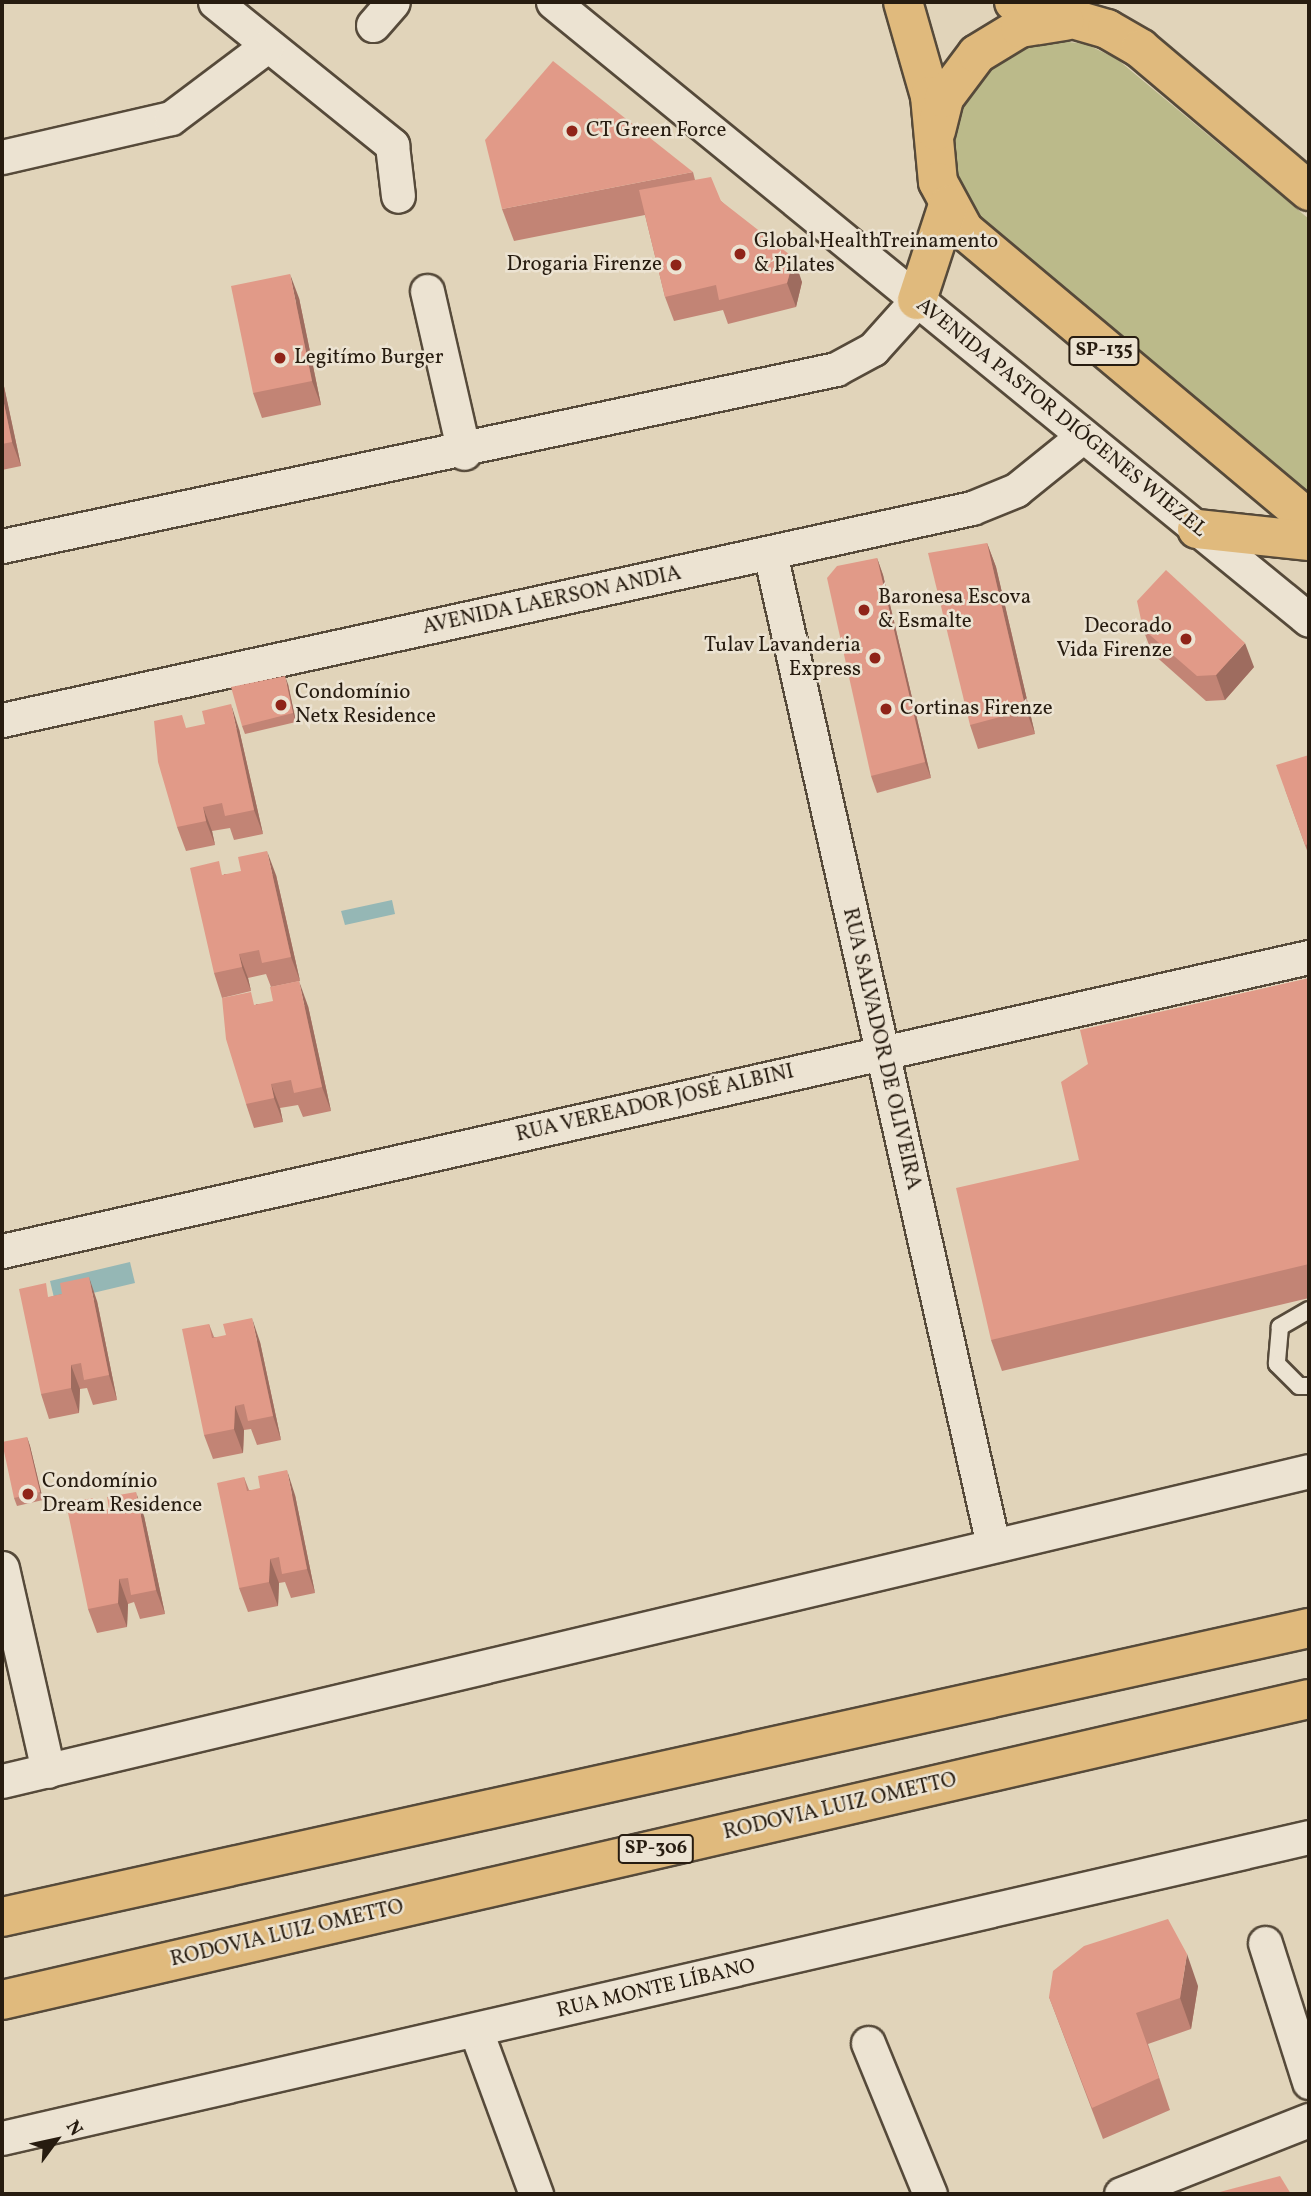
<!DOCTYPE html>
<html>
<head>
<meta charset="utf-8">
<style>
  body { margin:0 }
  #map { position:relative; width:1311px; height:2196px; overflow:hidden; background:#e1d4ba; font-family:Vollkorn,serif }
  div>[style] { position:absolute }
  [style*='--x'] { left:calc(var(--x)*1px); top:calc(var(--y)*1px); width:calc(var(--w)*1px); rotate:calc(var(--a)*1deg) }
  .green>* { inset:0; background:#bbba8a }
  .water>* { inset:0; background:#95b7b5 }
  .roads { filter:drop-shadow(2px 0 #564a3a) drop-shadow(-2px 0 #564a3a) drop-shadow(0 2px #564a3a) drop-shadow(0 -2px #564a3a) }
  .service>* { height:16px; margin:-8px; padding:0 8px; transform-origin:8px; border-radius:8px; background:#ece3d2 }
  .minor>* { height:33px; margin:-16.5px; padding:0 16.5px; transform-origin:16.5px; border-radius:16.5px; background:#ece3d2 }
  .primary>* { height:38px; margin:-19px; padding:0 19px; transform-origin:19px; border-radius:19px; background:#e0ba7d }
  .wall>* { inset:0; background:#c28475 }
  .shaded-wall>* { inset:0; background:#9e6c5f }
  .building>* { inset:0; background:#e19a88 }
  .dots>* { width:19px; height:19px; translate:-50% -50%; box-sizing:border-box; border:4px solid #ece3d2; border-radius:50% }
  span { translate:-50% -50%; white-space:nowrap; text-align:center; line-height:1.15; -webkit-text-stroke:5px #ece3d2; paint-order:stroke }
  .shield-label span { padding:2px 5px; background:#ece3d2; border:2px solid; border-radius:5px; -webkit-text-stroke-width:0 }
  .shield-label { font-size:19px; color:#271c10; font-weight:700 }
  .poi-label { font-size:21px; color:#271c10 }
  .left { translate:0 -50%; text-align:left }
  .right { translate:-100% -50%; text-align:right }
  .street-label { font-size:21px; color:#271c10 }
  .frame { position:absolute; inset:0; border:4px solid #271c10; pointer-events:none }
  .north { position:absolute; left:21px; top:2105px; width:70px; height:70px; -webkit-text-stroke:5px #ece3d2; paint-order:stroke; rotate:57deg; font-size:19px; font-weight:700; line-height:28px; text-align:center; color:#271c10 }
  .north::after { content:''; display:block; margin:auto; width:24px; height:32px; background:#271c10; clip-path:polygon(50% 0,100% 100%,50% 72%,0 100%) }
</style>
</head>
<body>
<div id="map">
  <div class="green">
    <div style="clip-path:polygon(1052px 40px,1086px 44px,1117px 59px,1309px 219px,1309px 493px,972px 217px,955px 187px,952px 120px,989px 64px,1019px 47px)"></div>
  </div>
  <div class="water">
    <div style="clip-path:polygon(392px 900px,395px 914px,345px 925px,341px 911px)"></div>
    <div style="clip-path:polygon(130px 1262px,135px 1283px,55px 1302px,50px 1281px)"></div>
  </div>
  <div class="roads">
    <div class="service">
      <div style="--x:1309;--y:1310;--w:34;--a:150"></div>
      <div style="--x:1280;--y:1327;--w:37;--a:95"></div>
      <div style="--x:1277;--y:1364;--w:31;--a:45"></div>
      <div style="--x:1299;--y:1386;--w:10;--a:0"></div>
    </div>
    <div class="minor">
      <div style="--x:215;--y:2;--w:228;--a:38.9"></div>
      <div style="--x:392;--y:145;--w:51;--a:83.3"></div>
      <div style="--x:553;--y:2;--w:976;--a:39.26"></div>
      <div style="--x:373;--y:25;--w:30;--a:-49"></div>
      <div style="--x:2;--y:157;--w:173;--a:-13"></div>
      <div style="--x:171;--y:118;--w:120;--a:-36.9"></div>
      <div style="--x:427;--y:291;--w:166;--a:77.1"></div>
      <div style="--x:2;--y:546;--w:853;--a:-11.98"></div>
      <div style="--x:836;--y:369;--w:42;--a:-28.4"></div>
      <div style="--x:873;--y:349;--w:66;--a:-48.1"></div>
      <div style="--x:770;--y:553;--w:1017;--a:77.33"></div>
      <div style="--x:2;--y:720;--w:993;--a:-12.33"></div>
      <div style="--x:972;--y:508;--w:48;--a:-22.2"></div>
      <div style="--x:1016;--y:490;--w:86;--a:-38.9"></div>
      <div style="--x:2;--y:1251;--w:1340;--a:-12.68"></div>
      <div style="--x:2;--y:1568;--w:208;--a:77.2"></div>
      <div style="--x:2;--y:1781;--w:1343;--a:-13.34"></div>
      <div style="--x:1265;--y:1943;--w:146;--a:72.4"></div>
      <div style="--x:476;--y:2031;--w:174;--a:69.8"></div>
      <div style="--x:868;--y:2043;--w:163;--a:67.7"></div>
      <div style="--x:2;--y:2138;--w:1341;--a:-12.97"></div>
      <div style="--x:1121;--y:2194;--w:202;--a:-21.5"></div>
    </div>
    <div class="primary">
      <div style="--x:903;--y:2;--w:98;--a:74"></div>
      <div style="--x:930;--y:96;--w:86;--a:84.7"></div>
      <div style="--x:938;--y:182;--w:55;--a:61.6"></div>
      <div style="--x:964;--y:230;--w:450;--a:40"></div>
      <div style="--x:1014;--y:2;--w:97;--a:16.2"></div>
      <div style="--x:1107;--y:29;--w:39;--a:30"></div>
      <div style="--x:1141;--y:49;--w:220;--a:40.2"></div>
      <div style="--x:936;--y:131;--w:34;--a:-76"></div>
      <div style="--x:944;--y:98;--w:55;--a:-53.1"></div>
      <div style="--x:977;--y:54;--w:50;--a:-31.2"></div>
      <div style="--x:1020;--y:28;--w:45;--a:-9"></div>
      <div style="--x:917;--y:300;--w:100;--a:-71.9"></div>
      <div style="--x:1197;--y:529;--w:113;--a:6.1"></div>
      <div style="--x:2;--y:1917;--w:1339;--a:-12.47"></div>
      <div style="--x:2;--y:2000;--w:1341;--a:-12.97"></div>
    </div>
  </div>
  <div class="wall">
    <div style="clip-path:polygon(693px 172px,695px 180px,721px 201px,802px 282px,796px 307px,728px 324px,723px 310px,674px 321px,665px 297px,645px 215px,514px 241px,502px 209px)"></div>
    <div style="clip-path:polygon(299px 298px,321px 405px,262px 418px,253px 393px)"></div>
    <div style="clip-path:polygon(2px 377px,21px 466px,2px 470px)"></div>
    <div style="clip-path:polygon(987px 543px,996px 567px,1035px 734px,978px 749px,970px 725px)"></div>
    <div style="clip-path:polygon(877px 558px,883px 575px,931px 778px,877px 793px,871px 776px)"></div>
    <div style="clip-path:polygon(1143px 629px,1254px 667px,1225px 700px,1206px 701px,1152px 653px)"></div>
    <div style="clip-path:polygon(288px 684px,296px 722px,245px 734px,242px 726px)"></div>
    <div style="clip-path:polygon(187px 728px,239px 729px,263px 834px,234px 840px,230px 828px,212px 831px,215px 845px,186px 851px,177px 827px)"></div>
    <div style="clip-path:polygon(1309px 755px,1309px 856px,1285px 789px)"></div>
    <div style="clip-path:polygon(224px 874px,276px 875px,300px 981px,271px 987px,266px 974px,248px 978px,251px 991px,222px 998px,214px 973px)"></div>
    <div style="clip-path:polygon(1309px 978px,1309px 1298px,1002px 1371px,991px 1340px)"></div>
    <div style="clip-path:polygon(256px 1004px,308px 1006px,331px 1111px,303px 1117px,298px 1105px,280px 1108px,283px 1122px,254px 1128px,246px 1104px)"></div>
    <div style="clip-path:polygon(62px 1294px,97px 1301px,117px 1400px,93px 1405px,87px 1388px,80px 1389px,79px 1413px,49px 1419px,41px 1394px,50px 1297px)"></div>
    <div style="clip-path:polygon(209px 1324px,214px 1337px,260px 1342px,281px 1440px,257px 1445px,251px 1429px,244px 1430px,243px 1453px,213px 1459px,204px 1435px)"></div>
    <div style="clip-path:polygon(27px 1437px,30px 1446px,43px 1500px,17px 1506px,14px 1498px)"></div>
    <div style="clip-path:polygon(244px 1477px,249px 1490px,295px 1495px,315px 1593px,291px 1598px,285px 1582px,279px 1583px,278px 1606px,248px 1612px,239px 1588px)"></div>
    <div style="clip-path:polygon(98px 1511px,144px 1516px,165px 1614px,140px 1619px,134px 1602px,128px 1604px,127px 1627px,97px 1633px,88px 1609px)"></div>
    <div style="clip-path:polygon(1198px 1986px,1191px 2029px,1148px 2044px,1170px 2110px,1103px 2139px,1049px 1997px)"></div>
  </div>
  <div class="shaded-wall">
    <div style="clip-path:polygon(794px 258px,802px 282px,796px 307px,787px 283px)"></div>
    <div style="clip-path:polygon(290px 274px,299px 298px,321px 405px,312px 381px)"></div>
    <div style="clip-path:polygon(2px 377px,21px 466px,12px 442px,2px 394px)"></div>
    <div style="clip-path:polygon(987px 543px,996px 567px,1035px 734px,1026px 710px)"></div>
    <div style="clip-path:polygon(877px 558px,883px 575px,931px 778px,925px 762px)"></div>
    <div style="clip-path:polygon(1245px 643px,1254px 667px,1225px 700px,1216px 675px)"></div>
    <div style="clip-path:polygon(285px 676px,288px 684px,296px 722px,293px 713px)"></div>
    <div style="clip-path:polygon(231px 704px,239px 729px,263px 834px,254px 810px)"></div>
    <div style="clip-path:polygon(203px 807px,212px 831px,215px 845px,206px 821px)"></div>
    <div style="clip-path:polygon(267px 851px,276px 875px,300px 981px,291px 957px)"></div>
    <div style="clip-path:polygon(239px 954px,248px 978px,251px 991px,242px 967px)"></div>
    <div style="clip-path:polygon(299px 981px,308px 1006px,331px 1111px,322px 1087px)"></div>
    <div style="clip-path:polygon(271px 1084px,280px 1108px,283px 1122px,274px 1098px)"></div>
    <div style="clip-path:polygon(89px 1277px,97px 1301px,117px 1400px,109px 1375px)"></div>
    <div style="clip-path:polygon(252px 1318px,260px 1342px,281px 1440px,273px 1416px)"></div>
    <div style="clip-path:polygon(71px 1365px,80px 1389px,79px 1413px,71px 1388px)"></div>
    <div style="clip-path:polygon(235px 1406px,244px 1430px,243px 1453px,234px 1429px)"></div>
    <div style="clip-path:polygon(27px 1437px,30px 1446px,43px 1500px,40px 1492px)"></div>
    <div style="clip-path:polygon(287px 1470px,295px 1495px,315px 1593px,307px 1569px)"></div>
    <div style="clip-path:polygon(136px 1492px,144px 1516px,165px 1614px,156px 1590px)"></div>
    <div style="clip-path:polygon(270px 1559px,279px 1583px,278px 1606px,269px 1582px)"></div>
    <div style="clip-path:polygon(119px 1579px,128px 1604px,127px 1627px,118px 1603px)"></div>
    <div style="clip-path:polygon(1187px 1954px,1198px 1986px,1191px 2029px,1180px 1998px)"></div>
  </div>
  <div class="building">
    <div style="clip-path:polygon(553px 61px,693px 172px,502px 209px,485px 140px)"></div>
    <div style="clip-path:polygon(711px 177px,721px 201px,794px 258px,787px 283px,719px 300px,716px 285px,665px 297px,639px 190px)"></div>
    <div style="clip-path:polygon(290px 274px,312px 381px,253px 393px,231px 286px)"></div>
    <div style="clip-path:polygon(2px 394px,12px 442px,2px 444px)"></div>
    <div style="clip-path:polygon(987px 543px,1026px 710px,970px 725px,928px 553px)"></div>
    <div style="clip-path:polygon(877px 558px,925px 762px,871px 776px,827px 578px,837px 566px)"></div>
    <div style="clip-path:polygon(1166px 570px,1245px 643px,1216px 675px,1197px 676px,1143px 629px,1137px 601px)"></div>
    <div style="clip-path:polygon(285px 676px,293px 713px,242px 726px,231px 687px)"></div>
    <div style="clip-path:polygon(231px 704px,254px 810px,225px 816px,222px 803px,203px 807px,206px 821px,177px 827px,158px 762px,154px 721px,182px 715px,186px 728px,205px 724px,202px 711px)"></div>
    <div style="clip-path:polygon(1309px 755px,1309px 844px,1305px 845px,1276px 765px)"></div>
    <div style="clip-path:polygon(267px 851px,291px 957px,262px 963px,259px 950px,239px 954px,242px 967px,214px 973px,190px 868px,219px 861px,222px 875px,241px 871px,238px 857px)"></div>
    <div style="clip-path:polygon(1309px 978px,1309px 1264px,991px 1340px,956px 1188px,1079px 1160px,1061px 1082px,1088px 1064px,1080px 1030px)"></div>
    <div style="clip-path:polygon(299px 981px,322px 1087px,294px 1093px,291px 1080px,271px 1084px,274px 1098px,246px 1104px,226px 1039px,222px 998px,251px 992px,254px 1005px,273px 1001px,270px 987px)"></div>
    <div style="clip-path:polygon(89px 1277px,109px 1375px,84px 1380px,81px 1363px,71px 1365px,71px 1388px,41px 1394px,19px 1289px,46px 1283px,48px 1297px,62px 1294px,60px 1283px)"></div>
    <div style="clip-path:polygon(252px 1318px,273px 1416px,248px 1421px,244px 1404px,235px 1406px,234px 1429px,204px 1435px,182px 1329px,209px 1324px,212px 1338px,226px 1335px,223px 1324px)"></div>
    <div style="clip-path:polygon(27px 1437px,40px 1492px,14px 1498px,2px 1442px)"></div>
    <div style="clip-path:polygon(287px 1470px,307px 1569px,282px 1574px,279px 1557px,270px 1559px,269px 1582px,239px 1588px,217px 1483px,244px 1477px,247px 1491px,260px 1488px,258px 1476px)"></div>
    <div style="clip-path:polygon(136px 1492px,156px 1590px,131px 1595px,128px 1578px,119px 1579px,118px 1603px,88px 1609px,66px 1503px,93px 1498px,96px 1511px,109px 1509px,107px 1497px)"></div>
    <div style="clip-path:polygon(1168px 1919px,1187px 1954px,1180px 1998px,1136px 2013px,1159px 2078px,1092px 2108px,1049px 1997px,1053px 1971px,1084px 1946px)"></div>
    <div style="clip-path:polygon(1280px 2176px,1291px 2194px,1216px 2194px,1216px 2193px)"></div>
  </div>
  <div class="dots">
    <div style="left:572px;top:131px;background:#8f2418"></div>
    <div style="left:740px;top:254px;background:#8f2418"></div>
    <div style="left:676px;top:265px;background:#8f2418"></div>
    <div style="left:280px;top:358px;background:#8f2418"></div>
    <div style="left:864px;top:610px;background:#8f2418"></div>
    <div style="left:1186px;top:639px;background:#8f2418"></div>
    <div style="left:875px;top:658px;background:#8f2418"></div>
    <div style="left:281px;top:705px;background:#8f2418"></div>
    <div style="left:886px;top:709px;background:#8f2418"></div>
    <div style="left:28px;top:1494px;background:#8f2418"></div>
  </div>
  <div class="shield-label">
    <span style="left:1104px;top:351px">SP-135</span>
    <span style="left:656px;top:1849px">SP-306</span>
  </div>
  <div class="poi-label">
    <span class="left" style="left:586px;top:131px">CT Green Force</span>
    <span class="left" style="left:754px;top:254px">Global HealthTreinamento<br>&amp; Pilates</span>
    <span class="right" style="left:662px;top:265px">Drogaria Firenze</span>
    <span class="left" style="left:294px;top:358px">Legitímo Burger</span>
    <span class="left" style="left:878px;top:610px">Baronesa Escova<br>&amp; Esmalte</span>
    <span class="right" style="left:1172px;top:639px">Decorado<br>Vida Firenze</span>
    <span class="right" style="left:861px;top:658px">Tulav Lavanderia<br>Express</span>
    <span class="left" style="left:295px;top:705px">Condomínio<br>Netx Residence</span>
    <span class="left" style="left:900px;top:709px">Cortinas Firenze</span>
    <span class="left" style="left:42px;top:1494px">Condomínio<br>Dream Residence</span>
  </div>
  <div class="street-label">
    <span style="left:1061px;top:418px;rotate:39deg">AVENIDA PASTOR DIÓGENES WIEZEL</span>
    <span style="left:552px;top:601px;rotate:-12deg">AVENIDA LAERSON ANDIA</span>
    <span style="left:881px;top:1049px;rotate:77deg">RUA SALVADOR DE OLIVEIRA</span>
    <span style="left:655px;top:1104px;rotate:-13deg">RUA VEREADOR JOSÉ ALBINI</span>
    <span style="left:840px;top:1807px;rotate:-13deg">RODOVIA LUIZ OMETTO</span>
    <span style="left:287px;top:1934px;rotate:-13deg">RODOVIA LUIZ OMETTO</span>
    <span style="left:656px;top:1989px;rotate:-13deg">RUA MONTE LÍBANO</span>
  </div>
  <div class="frame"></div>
  <div class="north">N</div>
</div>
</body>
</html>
